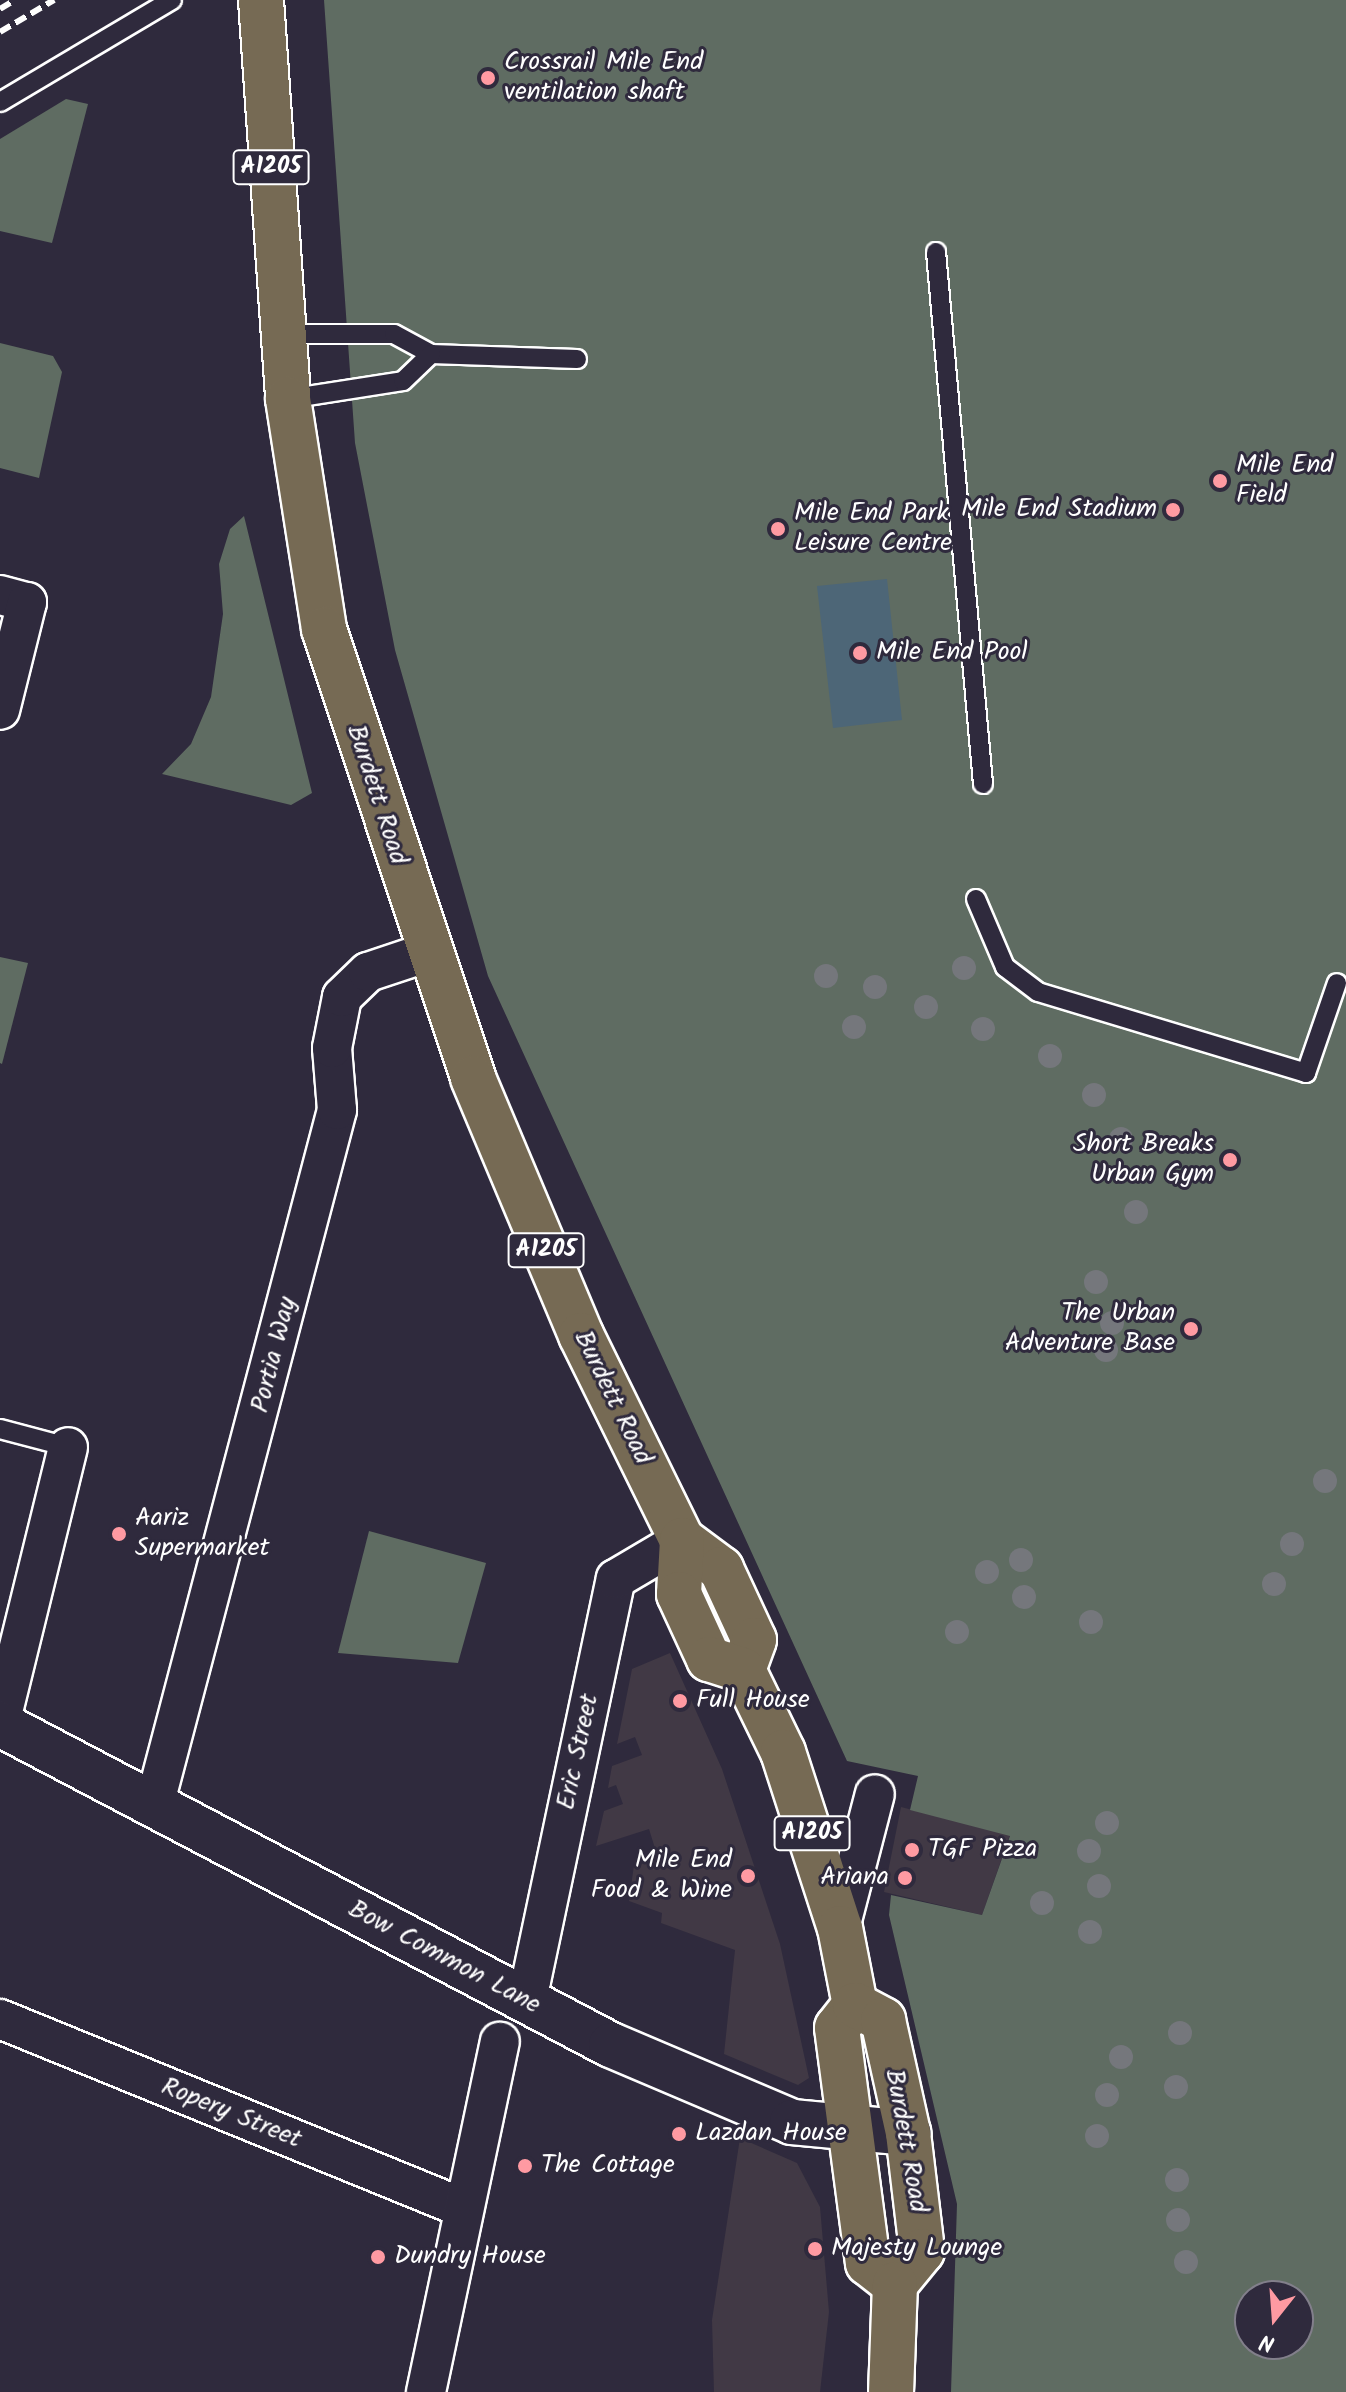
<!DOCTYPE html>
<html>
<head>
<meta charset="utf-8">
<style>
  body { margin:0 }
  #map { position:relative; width:1346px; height:2392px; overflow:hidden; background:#2f2a3d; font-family:Kalam,sans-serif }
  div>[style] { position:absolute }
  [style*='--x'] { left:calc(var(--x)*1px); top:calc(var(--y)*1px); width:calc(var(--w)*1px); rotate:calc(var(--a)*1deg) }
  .built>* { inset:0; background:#413945 }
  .green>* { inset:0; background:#5f6c62 }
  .water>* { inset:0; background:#4d6677 }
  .roads { filter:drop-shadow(2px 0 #fff) drop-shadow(-2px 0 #fff) drop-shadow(0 2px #fff) drop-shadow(0 -2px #fff) }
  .lane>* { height:18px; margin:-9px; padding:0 9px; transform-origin:9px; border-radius:9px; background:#2f2a3d }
  .street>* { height:38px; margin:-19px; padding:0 19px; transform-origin:19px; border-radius:19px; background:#2f2a3d }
  .secondary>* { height:44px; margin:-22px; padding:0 22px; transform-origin:22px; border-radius:22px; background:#2f2a3d }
  .primary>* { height:44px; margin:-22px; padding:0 22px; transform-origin:22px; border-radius:22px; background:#766a54 }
  .rail>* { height:6px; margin-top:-3px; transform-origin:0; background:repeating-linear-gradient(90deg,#fff 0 12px,transparent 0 18px) }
  .trees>* { width:24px; height:24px; margin:-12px; border-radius:50%; background:#75777c }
  .dots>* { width:22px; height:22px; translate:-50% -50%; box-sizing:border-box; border:4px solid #2f2a3d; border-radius:50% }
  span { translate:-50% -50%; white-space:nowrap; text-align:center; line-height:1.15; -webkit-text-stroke:6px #2f2a3d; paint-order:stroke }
  .shield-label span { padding:2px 6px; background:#2f2a3d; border:2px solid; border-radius:6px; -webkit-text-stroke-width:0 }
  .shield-label { font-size:24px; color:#fff; font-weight:700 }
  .poi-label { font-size:26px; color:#fff }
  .left { translate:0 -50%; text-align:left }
  .right { translate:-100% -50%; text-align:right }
  .street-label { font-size:26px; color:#fff }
  .north { position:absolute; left:1234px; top:2280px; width:80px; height:80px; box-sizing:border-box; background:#2f2a3d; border:2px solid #827f8b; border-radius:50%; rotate:197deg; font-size:22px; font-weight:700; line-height:32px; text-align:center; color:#fff }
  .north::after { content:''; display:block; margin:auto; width:28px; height:36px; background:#ff9aa2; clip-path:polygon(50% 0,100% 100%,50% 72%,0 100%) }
</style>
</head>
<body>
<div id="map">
  <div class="built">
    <div style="clip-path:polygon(670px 1653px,722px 1769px,780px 1944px,809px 2078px,798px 2085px,724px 2054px,735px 1950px,661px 1923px,662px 1913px,629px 1901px,634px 1865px,658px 1858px,649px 1829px,596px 1846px,604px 1811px,623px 1804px,616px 1785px,608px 1788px,612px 1766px,642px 1755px,635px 1737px,617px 1744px,632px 1669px)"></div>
    <div style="clip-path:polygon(901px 1807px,1010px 1835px,982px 1915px,884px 1892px)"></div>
    <div style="clip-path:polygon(740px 2138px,797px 2163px,820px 2207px,829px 2312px,820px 2392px,714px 2392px,712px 2320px)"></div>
  </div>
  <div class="green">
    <div style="clip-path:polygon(evenodd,324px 0,1346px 0,1346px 2392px,951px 2392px,957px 2204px,889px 1915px,891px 1895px,982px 1915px,1010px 1836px,910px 1810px,918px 1776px,847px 1761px,488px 976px,395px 650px,355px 443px,324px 0,1250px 2296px,1298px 2296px,1298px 2344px,1250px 2344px,1250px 2296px)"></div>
    <div style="clip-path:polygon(66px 99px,88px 104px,52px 243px,0 231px,0 139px)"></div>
    <div style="clip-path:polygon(0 343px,53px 356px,62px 372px,39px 478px,0 468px)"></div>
    <div style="clip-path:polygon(244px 516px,312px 793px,291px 805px,162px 774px,191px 744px,211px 697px,223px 614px,219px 564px,230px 529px)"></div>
    <div style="clip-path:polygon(0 957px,28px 963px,2px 1064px,0 1063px)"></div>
    <div style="clip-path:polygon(369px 1531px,486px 1563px,458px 1663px,338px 1653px)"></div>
  </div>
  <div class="water">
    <div style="clip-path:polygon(887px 579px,902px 720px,833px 728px,817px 586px)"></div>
  </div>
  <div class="roads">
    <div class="lane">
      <div style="--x:0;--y:102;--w:200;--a:-30.7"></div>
      <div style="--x:936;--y:252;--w:534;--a:84.95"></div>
      <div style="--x:283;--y:334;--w:111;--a:0"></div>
      <div style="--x:394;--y:334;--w:42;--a:28.4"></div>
      <div style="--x:431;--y:354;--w:146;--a:2"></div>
      <div style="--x:288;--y:399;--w:116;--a:-8.9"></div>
      <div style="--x:403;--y:381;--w:39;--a:-44"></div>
      <div style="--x:976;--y:899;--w:74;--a:66.9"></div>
      <div style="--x:1005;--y:967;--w:41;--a:37.1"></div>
      <div style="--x:1038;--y:992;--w:280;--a:16.8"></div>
      <div style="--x:1306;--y:1073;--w:95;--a:-71"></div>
      <div style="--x:0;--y:1429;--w:70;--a:14.8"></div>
    </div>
    <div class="street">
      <div style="--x:0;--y:595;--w:28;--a:15"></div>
      <div style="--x:27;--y:602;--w:111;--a:104"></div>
      <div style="--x:0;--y:1724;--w:285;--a:-76.2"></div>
      <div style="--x:154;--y:1806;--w:720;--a:-75.27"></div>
      <div style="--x:337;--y:1110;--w:62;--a:-94.6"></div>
      <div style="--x:332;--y:1048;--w:52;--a:-78.9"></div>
      <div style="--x:342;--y:997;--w:36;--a:-44"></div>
      <div style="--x:368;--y:972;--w:63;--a:-18.4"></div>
      <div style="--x:840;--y:1928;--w:138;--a:-75.4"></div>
      <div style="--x:521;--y:1998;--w:20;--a:-60"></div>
      <div style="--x:531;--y:1981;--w:411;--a:-78.1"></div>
      <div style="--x:616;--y:1579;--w:77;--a:-30.6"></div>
      <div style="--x:0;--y:2019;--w:499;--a:22.2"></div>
      <div style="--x:426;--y:2392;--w:358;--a:-78.1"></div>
    </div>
    <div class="secondary">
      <div style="--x:0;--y:1724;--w:690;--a:27.72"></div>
      <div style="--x:611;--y:2045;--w:197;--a:23"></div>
      <div style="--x:792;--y:2122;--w:117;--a:5.4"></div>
    </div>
    <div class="primary">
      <div style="--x:261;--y:0;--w:400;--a:86.1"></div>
      <div style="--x:288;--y:399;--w:233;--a:81.1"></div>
      <div style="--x:324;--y:629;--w:473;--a:71.6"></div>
      <div style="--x:473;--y:1078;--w:279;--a:67.2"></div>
      <div style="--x:581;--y:1335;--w:229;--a:63.8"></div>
      <div style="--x:682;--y:1540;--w:49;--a:36.6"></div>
      <div style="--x:721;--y:1569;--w:78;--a:65.1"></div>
      <div style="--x:754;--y:1640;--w:32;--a:110"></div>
      <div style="--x:743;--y:1670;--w:91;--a:64"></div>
      <div style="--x:783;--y:1752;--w:185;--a:72.1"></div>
      <div style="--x:840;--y:1928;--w:78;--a:79"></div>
      <div style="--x:855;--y:2005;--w:29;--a:128"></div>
      <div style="--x:837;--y:2028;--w:237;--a:82.5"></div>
      <div style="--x:868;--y:2263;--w:34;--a:38"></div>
      <div style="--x:682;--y:1540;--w:54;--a:93.2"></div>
      <div style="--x:679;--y:1594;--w:72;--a:65.2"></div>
      <div style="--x:709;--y:1659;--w:36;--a:18"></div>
      <div style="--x:855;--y:2005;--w:32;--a:28"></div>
      <div style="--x:883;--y:2020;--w:116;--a:77.5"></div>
      <div style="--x:908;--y:2133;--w:119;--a:83.2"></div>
      <div style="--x:922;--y:2251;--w:43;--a:129.3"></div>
      <div style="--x:895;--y:2284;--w:108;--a:92.1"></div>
    </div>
  </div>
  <div class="rail">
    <div style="--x:0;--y:9;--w:17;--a:-31"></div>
    <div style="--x:0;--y:32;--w:63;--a:-30.7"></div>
  </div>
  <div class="trees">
    <div style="left:964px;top:968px"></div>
    <div style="left:826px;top:976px"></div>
    <div style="left:875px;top:987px"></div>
    <div style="left:926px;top:1007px"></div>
    <div style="left:854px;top:1027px"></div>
    <div style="left:983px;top:1029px"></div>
    <div style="left:1050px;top:1056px"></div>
    <div style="left:1094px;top:1095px"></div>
    <div style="left:1121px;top:1139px"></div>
    <div style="left:1136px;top:1212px"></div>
    <div style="left:1096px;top:1282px"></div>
    <div style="left:1112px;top:1323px"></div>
    <div style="left:1106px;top:1350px"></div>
    <div style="left:1325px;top:1481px"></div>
    <div style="left:1292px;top:1544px"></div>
    <div style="left:1021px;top:1560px"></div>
    <div style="left:987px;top:1572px"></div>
    <div style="left:1274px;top:1584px"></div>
    <div style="left:1024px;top:1597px"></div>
    <div style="left:1091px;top:1622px"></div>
    <div style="left:957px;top:1632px"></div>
    <div style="left:1107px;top:1823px"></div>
    <div style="left:1089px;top:1851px"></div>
    <div style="left:1099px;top:1886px"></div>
    <div style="left:1042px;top:1903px"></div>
    <div style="left:1090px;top:1932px"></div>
    <div style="left:1180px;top:2033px"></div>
    <div style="left:1121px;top:2057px"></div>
    <div style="left:1176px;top:2087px"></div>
    <div style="left:1107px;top:2095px"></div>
    <div style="left:1097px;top:2136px"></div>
    <div style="left:1177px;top:2180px"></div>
    <div style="left:1178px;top:2220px"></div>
    <div style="left:1186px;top:2262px"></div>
  </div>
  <div class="dots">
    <div style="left:488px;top:78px;background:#ff9aa2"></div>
    <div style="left:1220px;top:481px;background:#ff9aa2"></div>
    <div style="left:1173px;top:510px;background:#ff9aa2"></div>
    <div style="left:778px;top:529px;background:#ff9aa2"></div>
    <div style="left:860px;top:653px;background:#ff9aa2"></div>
    <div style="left:1230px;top:1160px;background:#ff9aa2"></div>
    <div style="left:1191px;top:1329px;background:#ff9aa2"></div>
    <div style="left:119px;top:1534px;background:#ff9aa2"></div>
    <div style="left:680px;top:1701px;background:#ff9aa2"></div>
    <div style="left:912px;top:1850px;background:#ff9aa2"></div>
    <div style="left:748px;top:1876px;background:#ff9aa2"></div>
    <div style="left:905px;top:1878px;background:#ff9aa2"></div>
    <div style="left:679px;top:2134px;background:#ff9aa2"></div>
    <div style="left:525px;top:2166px;background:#ff9aa2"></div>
    <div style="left:815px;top:2249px;background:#ff9aa2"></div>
    <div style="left:378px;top:2257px;background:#ff9aa2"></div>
  </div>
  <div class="shield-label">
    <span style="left:271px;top:167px">A1205</span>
    <span style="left:546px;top:1250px">A1205</span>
    <span style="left:812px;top:1833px">A1205</span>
  </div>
  <div class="poi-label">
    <span class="left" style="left:504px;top:78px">Crossrail Mile End<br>ventilation shaft</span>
    <span class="left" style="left:1236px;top:481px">Mile End<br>Field</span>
    <span class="right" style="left:1157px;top:510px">Mile End Stadium</span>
    <span class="left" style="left:794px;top:529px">Mile End Park<br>Leisure Centre</span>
    <span class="left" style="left:876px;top:653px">Mile End Pool</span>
    <span class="right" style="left:1214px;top:1160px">Short Breaks<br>Urban Gym</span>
    <span class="right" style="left:1175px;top:1329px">The Urban<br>Adventure Base</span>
    <span class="left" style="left:135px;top:1534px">Aariz<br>Supermarket</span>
    <span class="left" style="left:696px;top:1701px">Full House</span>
    <span class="left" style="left:928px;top:1850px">TGF Pizza</span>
    <span class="right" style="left:732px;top:1876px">Mile End<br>Food &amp; Wine</span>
    <span class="right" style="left:889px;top:1878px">Ariana</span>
    <span class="left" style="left:695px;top:2134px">Lazdan House</span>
    <span class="left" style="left:541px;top:2166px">The Cottage</span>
    <span class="left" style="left:831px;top:2249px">Majesty Lounge</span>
    <span class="left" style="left:394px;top:2257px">Dundry House</span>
  </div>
  <div class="street-label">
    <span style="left:376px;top:795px;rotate:72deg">Burdett Road</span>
    <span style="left:275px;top:1355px;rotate:-76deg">Portia Way</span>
    <span style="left:612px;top:1398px;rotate:64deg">Burdett Road</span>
    <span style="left:579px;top:1752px;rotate:-78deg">Eric Street</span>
    <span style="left:444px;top:1958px;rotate:28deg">Bow Common Lane</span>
    <span style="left:231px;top:2114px;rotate:22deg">Ropery Street</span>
    <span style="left:905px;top:2141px;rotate:80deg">Burdett Road</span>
  </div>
  <div class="north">N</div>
</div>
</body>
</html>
